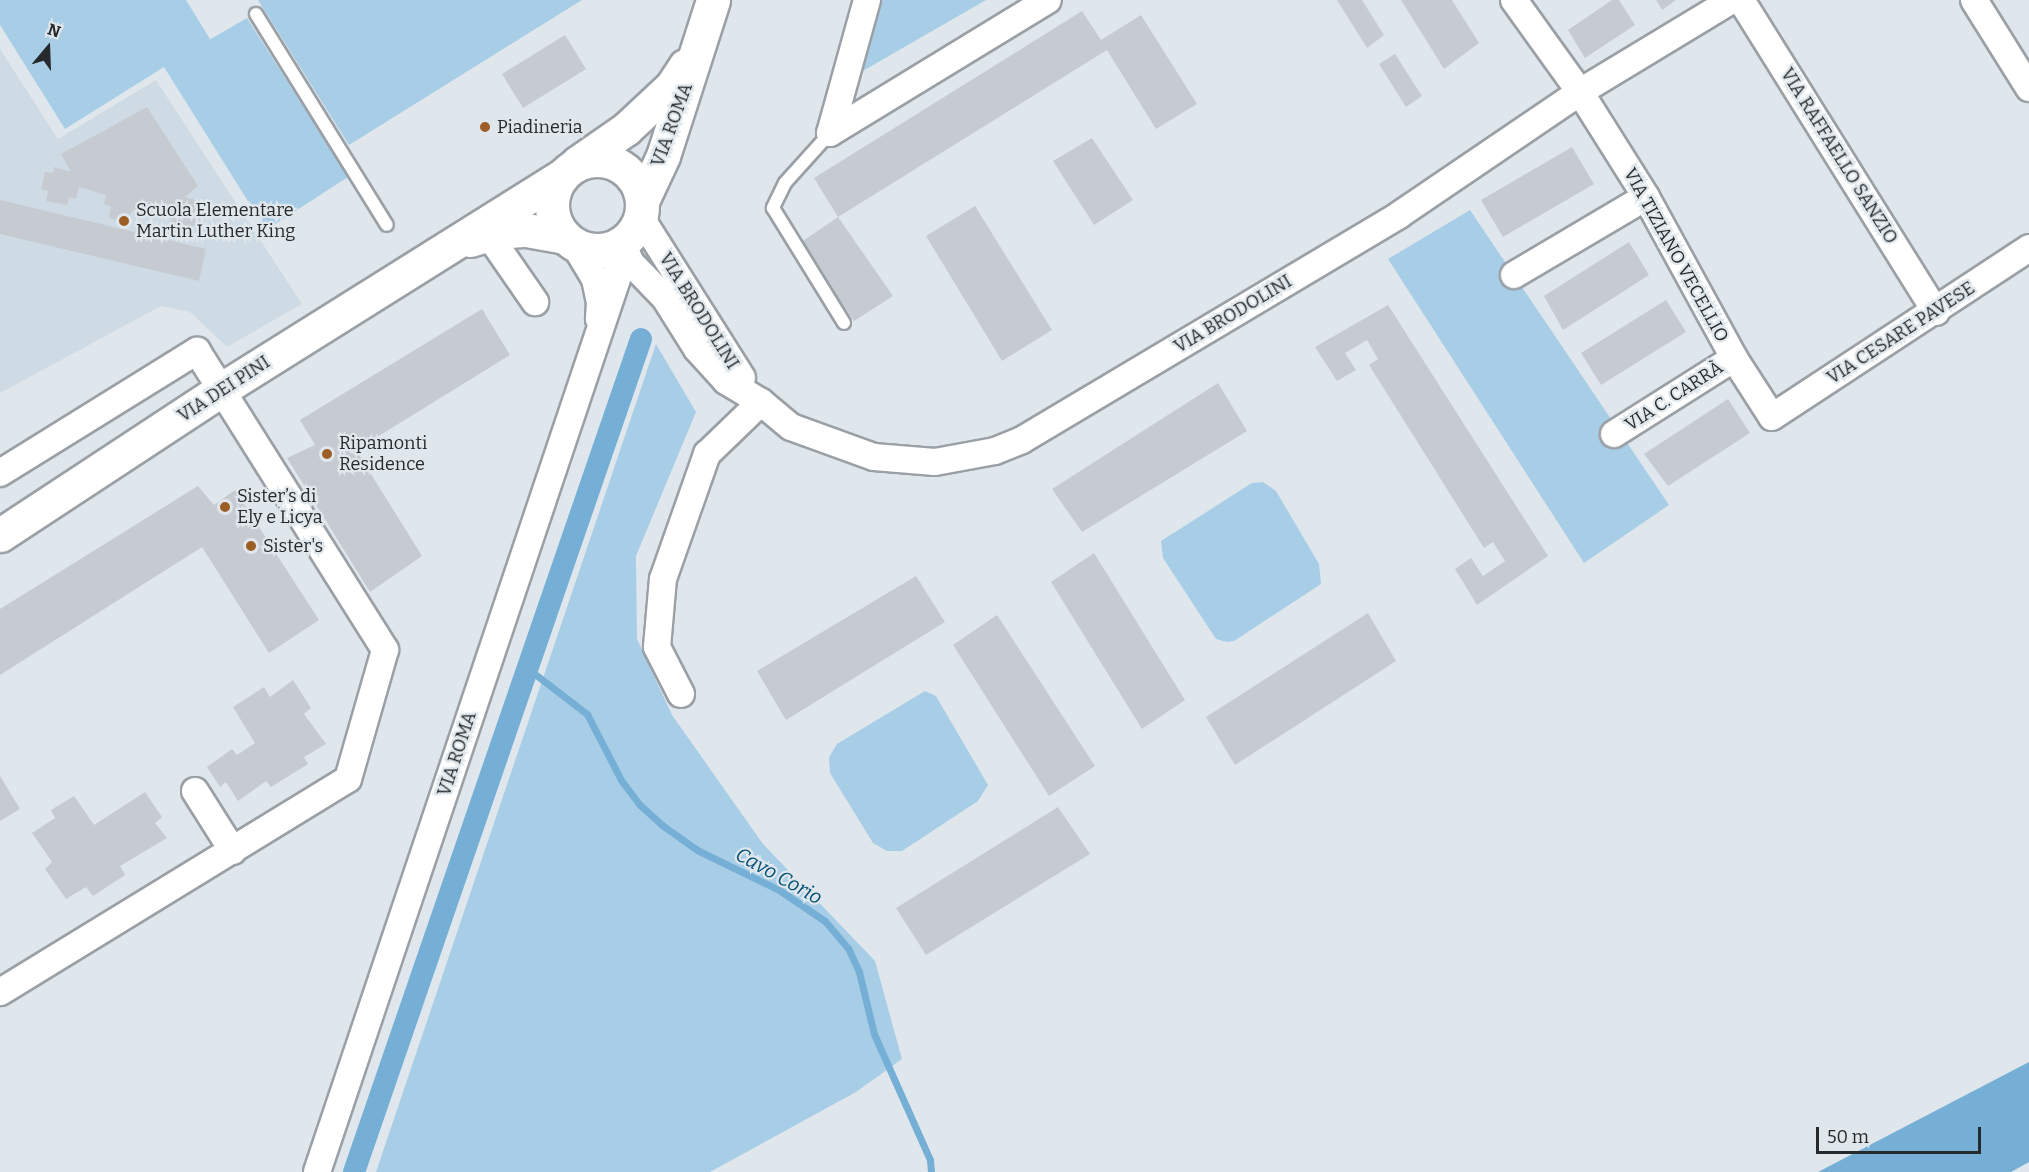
<!DOCTYPE html>
<html>
<head>
<meta charset="utf-8">
<style>
  body { margin:0 }
  #map { position:relative; width:2029px; height:1172px; overflow:hidden; background:#e0e7ec; font-family:Bitter,serif }
  div>[style] { position:absolute }
  [style*='--x'] { left:calc(var(--x)*1px); top:calc(var(--y)*1px); width:calc(var(--w)*1px); rotate:calc(var(--a)*1deg) }
  .built>* { inset:0; background:#cedbe4 }
  .green>* { inset:0; background:#a7cde7 }
  .water>* { inset:0; background:#75afd6 }
  .stream>* { height:7px; margin:-3.5px; padding:0 3.5px; transform-origin:3.5px; border-radius:3.5px; background:#75afd6 }
  .canal>* { height:22px; margin:-11px; padding:0 11px; transform-origin:11px; border-radius:11px; background:#75afd6 }
  .building>* { inset:0; background:#c5cbd0 }
  .roads { filter:drop-shadow(2px 0 #9aa0a5) drop-shadow(-2px 0 #9aa0a5) drop-shadow(0 2px #9aa0a5) drop-shadow(0 -2px #9aa0a5) }
  .lane>* { height:12px; margin:-6px; padding:0 6px; transform-origin:6px; border-radius:6px; background:#fff }
  .street>* { height:26px; margin:-13px; padding:0 13px; transform-origin:13px; border-radius:13px; background:#fff }
  .secondary>* { height:33px; margin:-16.5px; padding:0 16.5px; transform-origin:16.5px; border-radius:16.5px; background:#fff }
  .secondary>.ring { margin:-16.5px; padding:0; box-sizing:content-box; background:none; border:33px solid #fff; border-radius:50% }
  .dots>* { width:16px; height:16px; translate:-50% -50%; box-sizing:border-box; border:3px solid #e0e7ec; border-radius:50% }
  span { translate:-50% -50%; white-space:nowrap; text-align:center; line-height:1.15; -webkit-text-stroke:4.5px #e0e7ec; paint-order:stroke }
  .street-label { font-size:18px; color:#272a2c }
  .poi-label { font-size:18px; color:#272a2c }
  .left { translate:0 -50%; text-align:left }
  .water-label { font-size:20px; color:#055177; font-style:italic }
  .north { position:absolute; left:18px; top:18px; width:60px; height:60px; -webkit-text-stroke:4px #e0e7ec; paint-order:stroke; rotate:19deg; font-size:16px; font-weight:700; line-height:24px; text-align:center; color:#272a2c }
  .north::after { content:''; display:block; margin:auto; width:21px; height:27px; background:#272a2c; clip-path:polygon(50% 0,100% 100%,50% 72%,0 100%) }
  .scale { position:absolute; left:1816px; top:1127px; width:165px; height:27px; box-sizing:border-box; border:3px solid #272a2c; border-top:0; padding-left:8px; font-size:18px; line-height:21px; white-space:nowrap; color:#272a2c; -webkit-text-stroke:4px #e0e7ec; paint-order:stroke }
</style>
</head>
<body>
<div id="map">
  <div class="built">
    <div style="clip-path:polygon(0 49px,58px 139px,156px 80px,302px 304px,227px 347px,190px 312px,161px 306px,0 393px)"></div>
  </div>
  <div class="green">
    <div style="clip-path:polygon(0 0,186px 0,210px 39px,202px 44px,247px 18px,348px 177px,266px 230px,164px 67px,65px 129px,0 25px)"></div>
    <div style="clip-path:polygon(258px 0,582px 0,349px 145px)"></div>
    <div style="clip-path:polygon(881px 0,986px 0,861px 72px)"></div>
    <div style="clip-path:polygon(1470px 210px,1669px 505px,1584px 563px,1388px 259px)"></div>
    <div style="clip-path:polygon(656px 344px,696px 412px,636px 556px,637px 639px,672px 715px,763px 844px,875px 961px,902px 1059px,856px 1092px,710px 1172px,376px 1172px)"></div>
    <div style="clip-path:polygon(1263px 482px,1276px 491px,1319px 564px,1321px 584px,1234px 641px,1227px 642px,1216px 639px,1163px 558px,1161px 541px,1252px 483px)"></div>
    <div style="clip-path:polygon(925px 691px,936px 696px,988px 785px,978px 801px,902px 851px,887px 851px,873px 843px,830px 773px,829px 757px,837px 744px)"></div>
  </div>
  <div class="water">
    <div style="clip-path:polygon(2029px 1062px,2029px 1162px,2011px 1172px,1818px 1172px)"></div>
  </div>
  <div class="stream">
    <div style="--x:527;--y:668;--w:76;--a:37.5"></div>
    <div style="--x:587;--y:714;--w:74;--a:62.7"></div>
    <div style="--x:621;--y:780;--w:31;--a:53"></div>
    <div style="--x:640;--y:805;--w:30;--a:42"></div>
    <div style="--x:662;--y:825;--w:43;--a:35.5"></div>
    <div style="--x:697;--y:850;--w:91;--a:26"></div>
    <div style="--x:779;--y:890;--w:55;--a:34"></div>
    <div style="--x:825;--y:921;--w:35;--a:50"></div>
    <div style="--x:848;--y:948;--w:26;--a:65"></div>
    <div style="--x:859;--y:972;--w:64;--a:76.4"></div>
    <div style="--x:874;--y:1034;--w:138;--a:66"></div>
    <div style="--x:930;--y:1160;--w:12;--a:85"></div>
  </div>
  <div class="canal">
    <div style="--x:354;--y:1172;--w:881;--a:-70.99"></div>
  </div>
  <div class="building">
    <div style="clip-path:polygon(1337px 0,1362px 0,1384px 35px,1367px 48px)"></div>
    <div style="clip-path:polygon(1401px 0,1452px 0,1479px 43px,1444px 69px)"></div>
    <div style="clip-path:polygon(1612px 0,1619px 0,1635px 25px,1585px 58px,1568px 30px)"></div>
    <div style="clip-path:polygon(1656px 0,1676px 0,1662px 10px)"></div>
    <div style="clip-path:polygon(1082px 11px,1101px 40px,1141px 15px,1197px 104px,1156px 129px,1107px 50px,838px 217px,893px 296px,854px 321px,800px 243px,838px 217px,814px 178px)"></div>
    <div style="clip-path:polygon(565px 35px,586px 69px,523px 108px,502px 74px)"></div>
    <div style="clip-path:polygon(1395px 54px,1422px 96px,1406px 107px,1379px 64px)"></div>
    <div style="clip-path:polygon(147px 107px,198px 186px,185px 197px,198px 201px,196px 207px,204px 210px,200px 227px,193px 225px,190px 239px,168px 234px,172px 219px,166px 217px,167px 209px,140px 202px,138px 213px,131px 211px,129px 222px,109px 218px,111px 207px,104px 204px,106px 195px,79px 187px,76px 199px,69px 197px,67px 205px,46px 201px,48px 191px,41px 189px,45px 172px,53px 173px,54px 167px,71px 172px,61px 154px)"></div>
    <div style="clip-path:polygon(1092px 138px,1133px 200px,1094px 225px,1053px 161px)"></div>
    <div style="clip-path:polygon(1572px 147px,1594px 184px,1503px 237px,1481px 200px)"></div>
    <div style="clip-path:polygon(0 200px,206px 249px,199px 281px,0 234px)"></div>
    <div style="clip-path:polygon(975px 206px,1052px 330px,1002px 361px,926px 236px)"></div>
    <div style="clip-path:polygon(1629px 242px,1649px 275px,1563px 330px,1544px 296px)"></div>
    <div style="clip-path:polygon(1666px 300px,1686px 332px,1601px 385px,1581px 353px)"></div>
    <div style="clip-path:polygon(1388px 305px,1548px 556px,1477px 605px,1455px 569px,1471px 558px,1483px 576px,1505px 561px,1493px 542px,1484px 548px,1369px 365px,1378px 359px,1367px 340px,1345px 353px,1356px 370px,1337px 381px,1315px 347px)"></div>
    <div style="clip-path:polygon(482px 309px,510px 355px,356px 450px,422px 556px,370px 592px,287px 458px,315px 445px,300px 420px)"></div>
    <div style="clip-path:polygon(1218px 383px,1247px 431px,1082px 532px,1052px 489px)"></div>
    <div style="clip-path:polygon(1728px 399px,1750px 433px,1668px 486px,1644px 454px)"></div>
    <div style="clip-path:polygon(198px 486px,214px 505px,235px 490px,319px 620px,269px 653px,202px 547px,0 675px,0 609px)"></div>
    <div style="clip-path:polygon(1094px 553px,1185px 700px,1142px 729px,1051px 582px)"></div>
    <div style="clip-path:polygon(916px 576px,945px 622px,786px 720px,757px 671px)"></div>
    <div style="clip-path:polygon(1368px 613px,1396px 661px,1235px 765px,1206px 717px)"></div>
    <div style="clip-path:polygon(997px 615px,1095px 766px,1049px 796px,953px 645px)"></div>
    <div style="clip-path:polygon(293px 680px,311px 708px,304px 714px,326px 744px,304px 757px,308px 764px,271px 787px,266px 781px,238px 801px,226px 782px,220px 787px,207px 767px,232px 749px,237px 755px,255px 743px,233px 707px,264px 687px,270px 697px)"></div>
    <div style="clip-path:polygon(0 776px,20px 809px,0 821px)"></div>
    <div style="clip-path:polygon(145px 792px,162px 817px,155px 823px,167px 838px,120px 866px,125px 875px,93px 896px,86px 887px,66px 899px,45px 869px,52px 862px,32px 833px,55px 818px,51px 810px,74px 796px,94px 825px)"></div>
    <div style="clip-path:polygon(1058px 807px,1090px 854px,926px 955px,896px 908px)"></div>
  </div>
  <div class="roads">
    <div class="lane">
      <div style="--x:256;--y:14;--w:248;--a:58.2"></div>
      <div style="--x:830;--y:133;--w:67;--a:132"></div>
      <div style="--x:785;--y:183;--w:28;--a:116"></div>
      <div style="--x:773;--y:208;--w:135;--a:58.3"></div>
    </div>
    <div class="street">
      <div style="--x:867;--y:0;--w:138;--a:105.5"></div>
      <div style="--x:830;--y:133;--w:255;--a:-31.4"></div>
      <div style="--x:1732;--y:0;--w:178;--a:148.8"></div>
      <div style="--x:1580;--y:92;--w:124;--a:57.8"></div>
      <div style="--x:1646;--y:197;--w:183;--a:61.3"></div>
      <div style="--x:1734;--y:358;--w:70;--a:57.2"></div>
      <div style="--x:1772;--y:417;--w:308;--a:-33.3"></div>
      <div style="--x:1741;--y:0;--w:368;--a:58"></div>
      <div style="--x:1974;--y:0;--w:104;--a:58"></div>
      <div style="--x:641;--y:218;--w:189;--a:57.7"></div>
      <div style="--x:488;--y:234;--w:83;--a:55.3"></div>
      <div style="--x:622;--y:243;--w:22;--a:66"></div>
      <div style="--x:631;--y:263;--w:49;--a:45.8"></div>
      <div style="--x:665;--y:298;--w:60;--a:57.9"></div>
      <div style="--x:697;--y:349;--w:43;--a:47.8"></div>
      <div style="--x:726;--y:381;--w:41;--a:31"></div>
      <div style="--x:761;--y:402;--w:39;--a:40"></div>
      <div style="--x:791;--y:427;--w:88;--a:19.9"></div>
      <div style="--x:874;--y:457;--w:61;--a:4.7"></div>
      <div style="--x:935;--y:462;--w:61;--a:-10.4"></div>
      <div style="--x:995;--y:451;--w:29;--a:-22"></div>
      <div style="--x:1022;--y:440;--w:439;--a:-30.8"></div>
      <div style="--x:1399;--y:215;--w:219;--a:-34.2"></div>
      <div style="--x:1580;--y:92;--w:113;--a:-125.7"></div>
      <div style="--x:574;--y:244;--w:41;--a:59"></div>
      <div style="--x:595;--y:279;--w:25;--a:78"></div>
      <div style="--x:600;--y:303;--w:16;--a:94"></div>
      <div style="--x:1514;--y:275;--w:153;--a:-30.6"></div>
      <div style="--x:1614;--y:434;--w:142;--a:-32.3"></div>
      <div style="--x:0;--y:473;--w:232;--a:-31.8"></div>
      <div style="--x:197;--y:351;--w:353;--a:57.8"></div>
      <div style="--x:385;--y:650;--w:134;--a:106"></div>
      <div style="--x:348;--y:779;--w:408;--a:148.5"></div>
      <div style="--x:681;--y:694;--w:53;--a:-117.1"></div>
      <div style="--x:657;--y:647;--w:68;--a:-85"></div>
      <div style="--x:663;--y:579;--w:133;--a:-70.6"></div>
      <div style="--x:707;--y:454;--w:75;--a:-43.9"></div>
      <div style="--x:195;--y:791;--w:71;--a:57.7"></div>
      <div style="--x:317;--y:1172;--w:942;--a:-71.43"></div>
      <div style="--x:617;--y:279;--w:33;--a:-93"></div>
    </div>
    <div class="secondary">
      <div class="ring" style="left:552px;top:160px;width:57px;height:57px"></div>
      <div style="--x:577;--y:163;--w:60;--a:-34.8"></div>
      <div style="--x:626;--y:129;--w:63;--a:-43.1"></div>
      <div style="--x:672;--y:86;--w:24;--a:-57"></div>
      <div style="--x:642;--y:201;--w:50;--a:-65"></div>
      <div style="--x:663;--y:156;--w:164;--a:-72.2"></div>
      <div style="--x:470;--y:240;--w:27;--a:-17"></div>
      <div style="--x:496;--y:232;--w:30;--a:-4"></div>
      <div style="--x:526;--y:230;--w:40;--a:10"></div>
      <div style="--x:0;--y:535;--w:266;--a:-33.3"></div>
      <div style="--x:222;--y:389;--w:400;--a:-32.1"></div>
    </div>
  </div>
  <div class="dots">
    <div style="left:485px;top:127px;background:#9d5e26"></div>
    <div style="left:124px;top:221px;background:#9d5e26"></div>
    <div style="left:327px;top:454px;background:#9d5e26"></div>
    <div style="left:225px;top:507px;background:#9d5e26"></div>
    <div style="left:251px;top:546px;background:#9d5e26"></div>
  </div>
  <div class="street-label">
    <span style="left:672px;top:125px;rotate:-70deg">VIA ROMA</span>
    <span style="left:1839px;top:156px;rotate:58deg">VIA RAFFAELLO SANZIO</span>
    <span style="left:1676px;top:255px;rotate:61deg">VIA TIZIANO VECELLIO</span>
    <span style="left:699px;top:311px;rotate:58deg">VIA BRODOLINI</span>
    <span style="left:1233px;top:314px;rotate:-31deg">VIA BRODOLINI</span>
    <span style="left:1901px;top:333px;rotate:-33deg">VIA CESARE PAVESE</span>
    <span style="left:224px;top:389px;rotate:-33deg">VIA DEI PINI</span>
    <span style="left:1674px;top:396px;rotate:-33deg">VIA C. CARRÀ</span>
    <span style="left:457px;top:754px;rotate:-72deg">VIA ROMA</span>
  </div>
  <div class="poi-label">
    <span class="left" style="left:497px;top:127px">Piadineria</span>
    <span class="left" style="left:136px;top:221px">Scuola Elementare<br>Martin Luther King</span>
    <span class="left" style="left:339px;top:454px">Ripamonti<br>Residence</span>
    <span class="left" style="left:237px;top:507px">Sister’s di<br>Ely e Licya</span>
    <span class="left" style="left:263px;top:546px">Sister's</span>
  </div>
  <div class="water-label">
    <span style="left:779px;top:876px;rotate:29deg">Cavo Corio</span>
  </div>
  <div class="north">N</div>
  <div class="scale">50 m</div>
</div>
</body>
</html>
